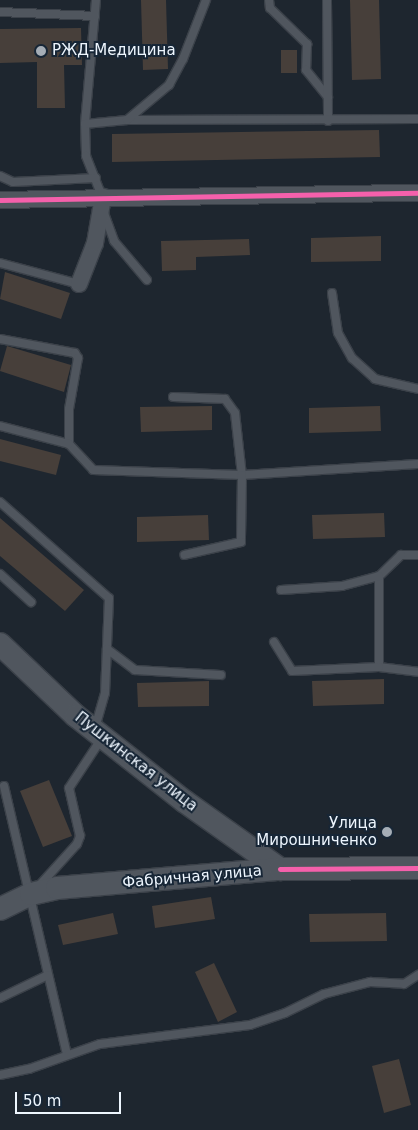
<!DOCTYPE html>
<html>
<head>
<meta charset="utf-8">
<style>
  body { margin:0 }
  #map { position:relative; width:418px; height:1130px; overflow:hidden; background:#1e262f; font-family:"DejaVu Sans",sans-serif }
  div>[style] { position:absolute }
  [style*='--x'] { left:calc(var(--x)*1px); top:calc(var(--y)*1px); width:calc(var(--w)*1px); rotate:calc(var(--a)*1deg) }
  .building>* { inset:0; background:#473f3a }
  .roads { filter:drop-shadow(1px 0 #3b4149) drop-shadow(-1px 0 #3b4149) drop-shadow(0 1px #3b4149) drop-shadow(0 -1px #3b4149) }
  .lane>* { height:8px; margin:-4px; padding:0 4px; transform-origin:4px; border-radius:4px; background:#50565e }
  .street>* { height:16px; margin:-8px; padding:0 8px; transform-origin:8px; border-radius:8px; background:#50565e }
  .secondary>* { height:22px; margin:-11px; padding:0 11px; transform-origin:11px; border-radius:11px; background:#50565e }
  .cycleway>* { height:5px; margin:-2.5px; padding:0 2.5px; transform-origin:2.5px; border-radius:2.5px; background:#f560ab }
  .dots>* { width:14px; height:14px; translate:-50% -50%; box-sizing:border-box; border:2px solid #172636; border-radius:50% }
  span { translate:-50% -50%; white-space:nowrap; text-align:center; line-height:1.15; -webkit-text-stroke:4px #172636; paint-order:stroke }
  .poi-label { font-size:15px; color:#eef6fe }
  .left { translate:0 -50%; text-align:left }
  .right { translate:-100% -50%; text-align:right }
  .street-label { font-size:15px; color:#eef6fe }
  .scale { position:absolute; left:15px; top:1092px; width:106px; height:22px; box-sizing:border-box; border:2px solid #eef6fe; border-top:0; padding-left:6px; font-size:15px; line-height:18px; white-space:nowrap; color:#eef6fe; -webkit-text-stroke:4px #172636; paint-order:stroke }
</style>
</head>
<body>
<div id="map">
  <div class="building">
    <div style="clip-path:polygon(141px 0,166px 0,168px 69px,143px 70px)"></div>
    <div style="clip-path:polygon(350px 0,379px 0,381px 79px,352px 80px)"></div>
    <div style="clip-path:polygon(81px 28px,82px 65px,64px 65px,65px 108px,37px 108px,37px 62px,0 63px,0 29px)"></div>
    <div style="clip-path:polygon(281px 50px,297px 50px,297px 73px,281px 73px)"></div>
    <div style="clip-path:polygon(379px 130px,380px 157px,112px 162px,112px 134px)"></div>
    <div style="clip-path:polygon(381px 236px,381px 261px,311px 262px,311px 238px)"></div>
    <div style="clip-path:polygon(249px 239px,250px 255px,196px 257px,196px 270px,162px 271px,161px 241px)"></div>
    <div style="clip-path:polygon(5px 272px,70px 293px,61px 319px,0 299px)"></div>
    <div style="clip-path:polygon(7px 346px,71px 365px,64px 392px,0 371px)"></div>
    <div style="clip-path:polygon(212px 406px,212px 430px,141px 432px,140px 407px)"></div>
    <div style="clip-path:polygon(380px 406px,381px 431px,309px 433px,309px 408px)"></div>
    <div style="clip-path:polygon(0 439px,61px 455px,56px 475px,0 461px)"></div>
    <div style="clip-path:polygon(384px 513px,385px 537px,313px 539px,312px 515px)"></div>
    <div style="clip-path:polygon(208px 515px,209px 540px,137px 542px,137px 517px)"></div>
    <div style="clip-path:polygon(0 518px,84px 590px,65px 611px,0 556px)"></div>
    <div style="clip-path:polygon(384px 679px,384px 704px,313px 706px,312px 681px)"></div>
    <div style="clip-path:polygon(209px 681px,209px 706px,138px 707px,137px 683px)"></div>
    <div style="clip-path:polygon(49px 780px,72px 836px,43px 847px,20px 791px)"></div>
    <div style="clip-path:polygon(211px 897px,215px 919px,155px 928px,152px 906px)"></div>
    <div style="clip-path:polygon(113px 913px,118px 934px,63px 945px,58px 925px)"></div>
    <div style="clip-path:polygon(386px 913px,387px 941px,310px 942px,309px 914px)"></div>
    <div style="clip-path:polygon(214px 963px,237px 1012px,218px 1022px,195px 972px)"></div>
    <div style="clip-path:polygon(399px 1059px,411px 1105px,384px 1113px,372px 1066px)"></div>
  </div>
  <div class="roads">
    <div class="lane">
      <div style="--x:96;--y:0;--w:124;--a:95.1"></div>
      <div style="--x:85;--y:124;--w:32;--a:88"></div>
      <div style="--x:86;--y:156;--w:46;--a:68.4"></div>
      <div style="--x:269;--y:0;--w:8;--a:83"></div>
      <div style="--x:270;--y:8;--w:52;--a:44.2"></div>
      <div style="--x:307;--y:44;--w:26;--a:92"></div>
      <div style="--x:306;--y:70;--w:35;--a:51"></div>
      <div style="--x:327;--y:0;--w:121;--a:89.5"></div>
      <div style="--x:0;--y:12;--w:95;--a:2.4"></div>
      <div style="--x:127;--y:120;--w:291;--a:-0.2"></div>
      <div style="--x:85;--y:124;--w:42;--a:-5.4"></div>
      <div style="--x:127;--y:120;--w:55;--a:-39.8"></div>
      <div style="--x:169;--y:85;--w:30;--a:-62"></div>
      <div style="--x:183;--y:59;--w:63;--a:-68.7"></div>
      <div style="--x:0;--y:176;--w:14;--a:25"></div>
      <div style="--x:13;--y:182;--w:83;--a:-2.8"></div>
      <div style="--x:104;--y:213;--w:30;--a:70"></div>
      <div style="--x:114;--y:241;--w:51;--a:49.8"></div>
      <div style="--x:0;--y:263;--w:82;--a:14.9"></div>
      <div style="--x:332;--y:293;--w:40;--a:81.5"></div>
      <div style="--x:338;--y:333;--w:29;--a:61"></div>
      <div style="--x:352;--y:358;--w:31;--a:42"></div>
      <div style="--x:375;--y:379;--w:44;--a:13.1"></div>
      <div style="--x:0;--y:339;--w:76;--a:10.6"></div>
      <div style="--x:75;--y:353;--w:6;--a:59"></div>
      <div style="--x:78;--y:358;--w:52;--a:100"></div>
      <div style="--x:69;--y:409;--w:35;--a:90"></div>
      <div style="--x:69;--y:444;--w:35;--a:47"></div>
      <div style="--x:93;--y:470;--w:149;--a:1.9"></div>
      <div style="--x:242;--y:475;--w:176;--a:-3.6"></div>
      <div style="--x:173;--y:397;--w:52;--a:2.2"></div>
      <div style="--x:225;--y:399;--w:17;--a:54"></div>
      <div style="--x:235;--y:413;--w:62;--a:83.6"></div>
      <div style="--x:242;--y:475;--w:67;--a:90.9"></div>
      <div style="--x:241;--y:542;--w:58;--a:167.2"></div>
      <div style="--x:0;--y:426;--w:71;--a:14.6"></div>
      <div style="--x:0;--y:502;--w:145;--a:41.4"></div>
      <div style="--x:109;--y:598;--w:95;--a:92.4"></div>
      <div style="--x:105;--y:693;--w:36;--a:106"></div>
      <div style="--x:418;--y:555;--w:17;--a:180"></div>
      <div style="--x:401;--y:555;--w:30;--a:136"></div>
      <div style="--x:379;--y:576;--w:91;--a:90"></div>
      <div style="--x:379;--y:667;--w:39;--a:7"></div>
      <div style="--x:0;--y:574;--w:42;--a:42.1"></div>
      <div style="--x:281;--y:590;--w:61;--a:-3.8"></div>
      <div style="--x:342;--y:586;--w:38;--a:-15"></div>
      <div style="--x:274;--y:642;--w:34;--a:58"></div>
      <div style="--x:292;--y:671;--w:87;--a:-2.6"></div>
      <div style="--x:107;--y:649;--w:35;--a:37"></div>
      <div style="--x:135;--y:670;--w:86;--a:3.3"></div>
      <div style="--x:4;--y:786;--w:276;--a:76.8"></div>
      <div style="--x:38;--y:887;--w:58;--a:-47.8"></div>
      <div style="--x:77;--y:844;--w:9;--a:-69"></div>
      <div style="--x:80;--y:836;--w:49;--a:-102.9"></div>
      <div style="--x:69;--y:788;--w:60;--a:-56.6"></div>
      <div style="--x:0;--y:998;--w:53;--a:-25.6"></div>
      <div style="--x:0;--y:1075;--w:30;--a:-12"></div>
      <div style="--x:29;--y:1069;--w:75;--a:-19.4"></div>
      <div style="--x:100;--y:1044;--w:151;--a:-7.2"></div>
      <div style="--x:250;--y:1025;--w:37;--a:-19"></div>
      <div style="--x:285;--y:1013;--w:43;--a:-26"></div>
      <div style="--x:324;--y:994;--w:48;--a:-14.6"></div>
      <div style="--x:370;--y:982;--w:34;--a:3"></div>
      <div style="--x:404;--y:984;--w:17;--a:-33"></div>
    </div>
    <div class="street">
      <div style="--x:0;--y:200;--w:418;--a:-1"></div>
      <div style="--x:79;--y:284;--w:44;--a:-68.7"></div>
      <div style="--x:95;--y:243;--w:47;--a:-80.1"></div>
    </div>
    <div class="secondary">
      <div style="--x:0;--y:644;--w:105;--a:43.5"></div>
      <div style="--x:76;--y:716;--w:137;--a:38.2"></div>
      <div style="--x:184;--y:801;--w:118;--a:35.3"></div>
      <div style="--x:0;--y:909;--w:34;--a:-26"></div>
      <div style="--x:31;--y:894;--w:27;--a:-13"></div>
      <div style="--x:57;--y:888;--w:224;--a:-4.9"></div>
      <div style="--x:280;--y:869;--w:138;--a:-0.4"></div>
    </div>
  </div>
  <div class="cycleway">
    <div style="--x:0;--y:200;--w:418;--a:-1"></div>
    <div style="--x:280;--y:869;--w:138;--a:-0.4"></div>
  </div>
  <div class="dots">
    <div style="left:41px;top:51px;background:#a5adb6"></div>
    <div style="left:387px;top:832px;background:#a5adb6"></div>
  </div>
  <div class="poi-label">
    <span class="left" style="left:52px;top:51px">РЖД-Медицина</span>
    <span class="right" style="left:377px;top:832px">Улица<br>Мирошниченко</span>
  </div>
  <div class="street-label">
    <span style="left:136px;top:762px;rotate:38deg">Пушкинская улица</span>
    <span style="left:192px;top:877px;rotate:-5deg">Фабричная улица</span>
  </div>
  <div class="scale">50 m</div>
</div>
</body>
</html>
